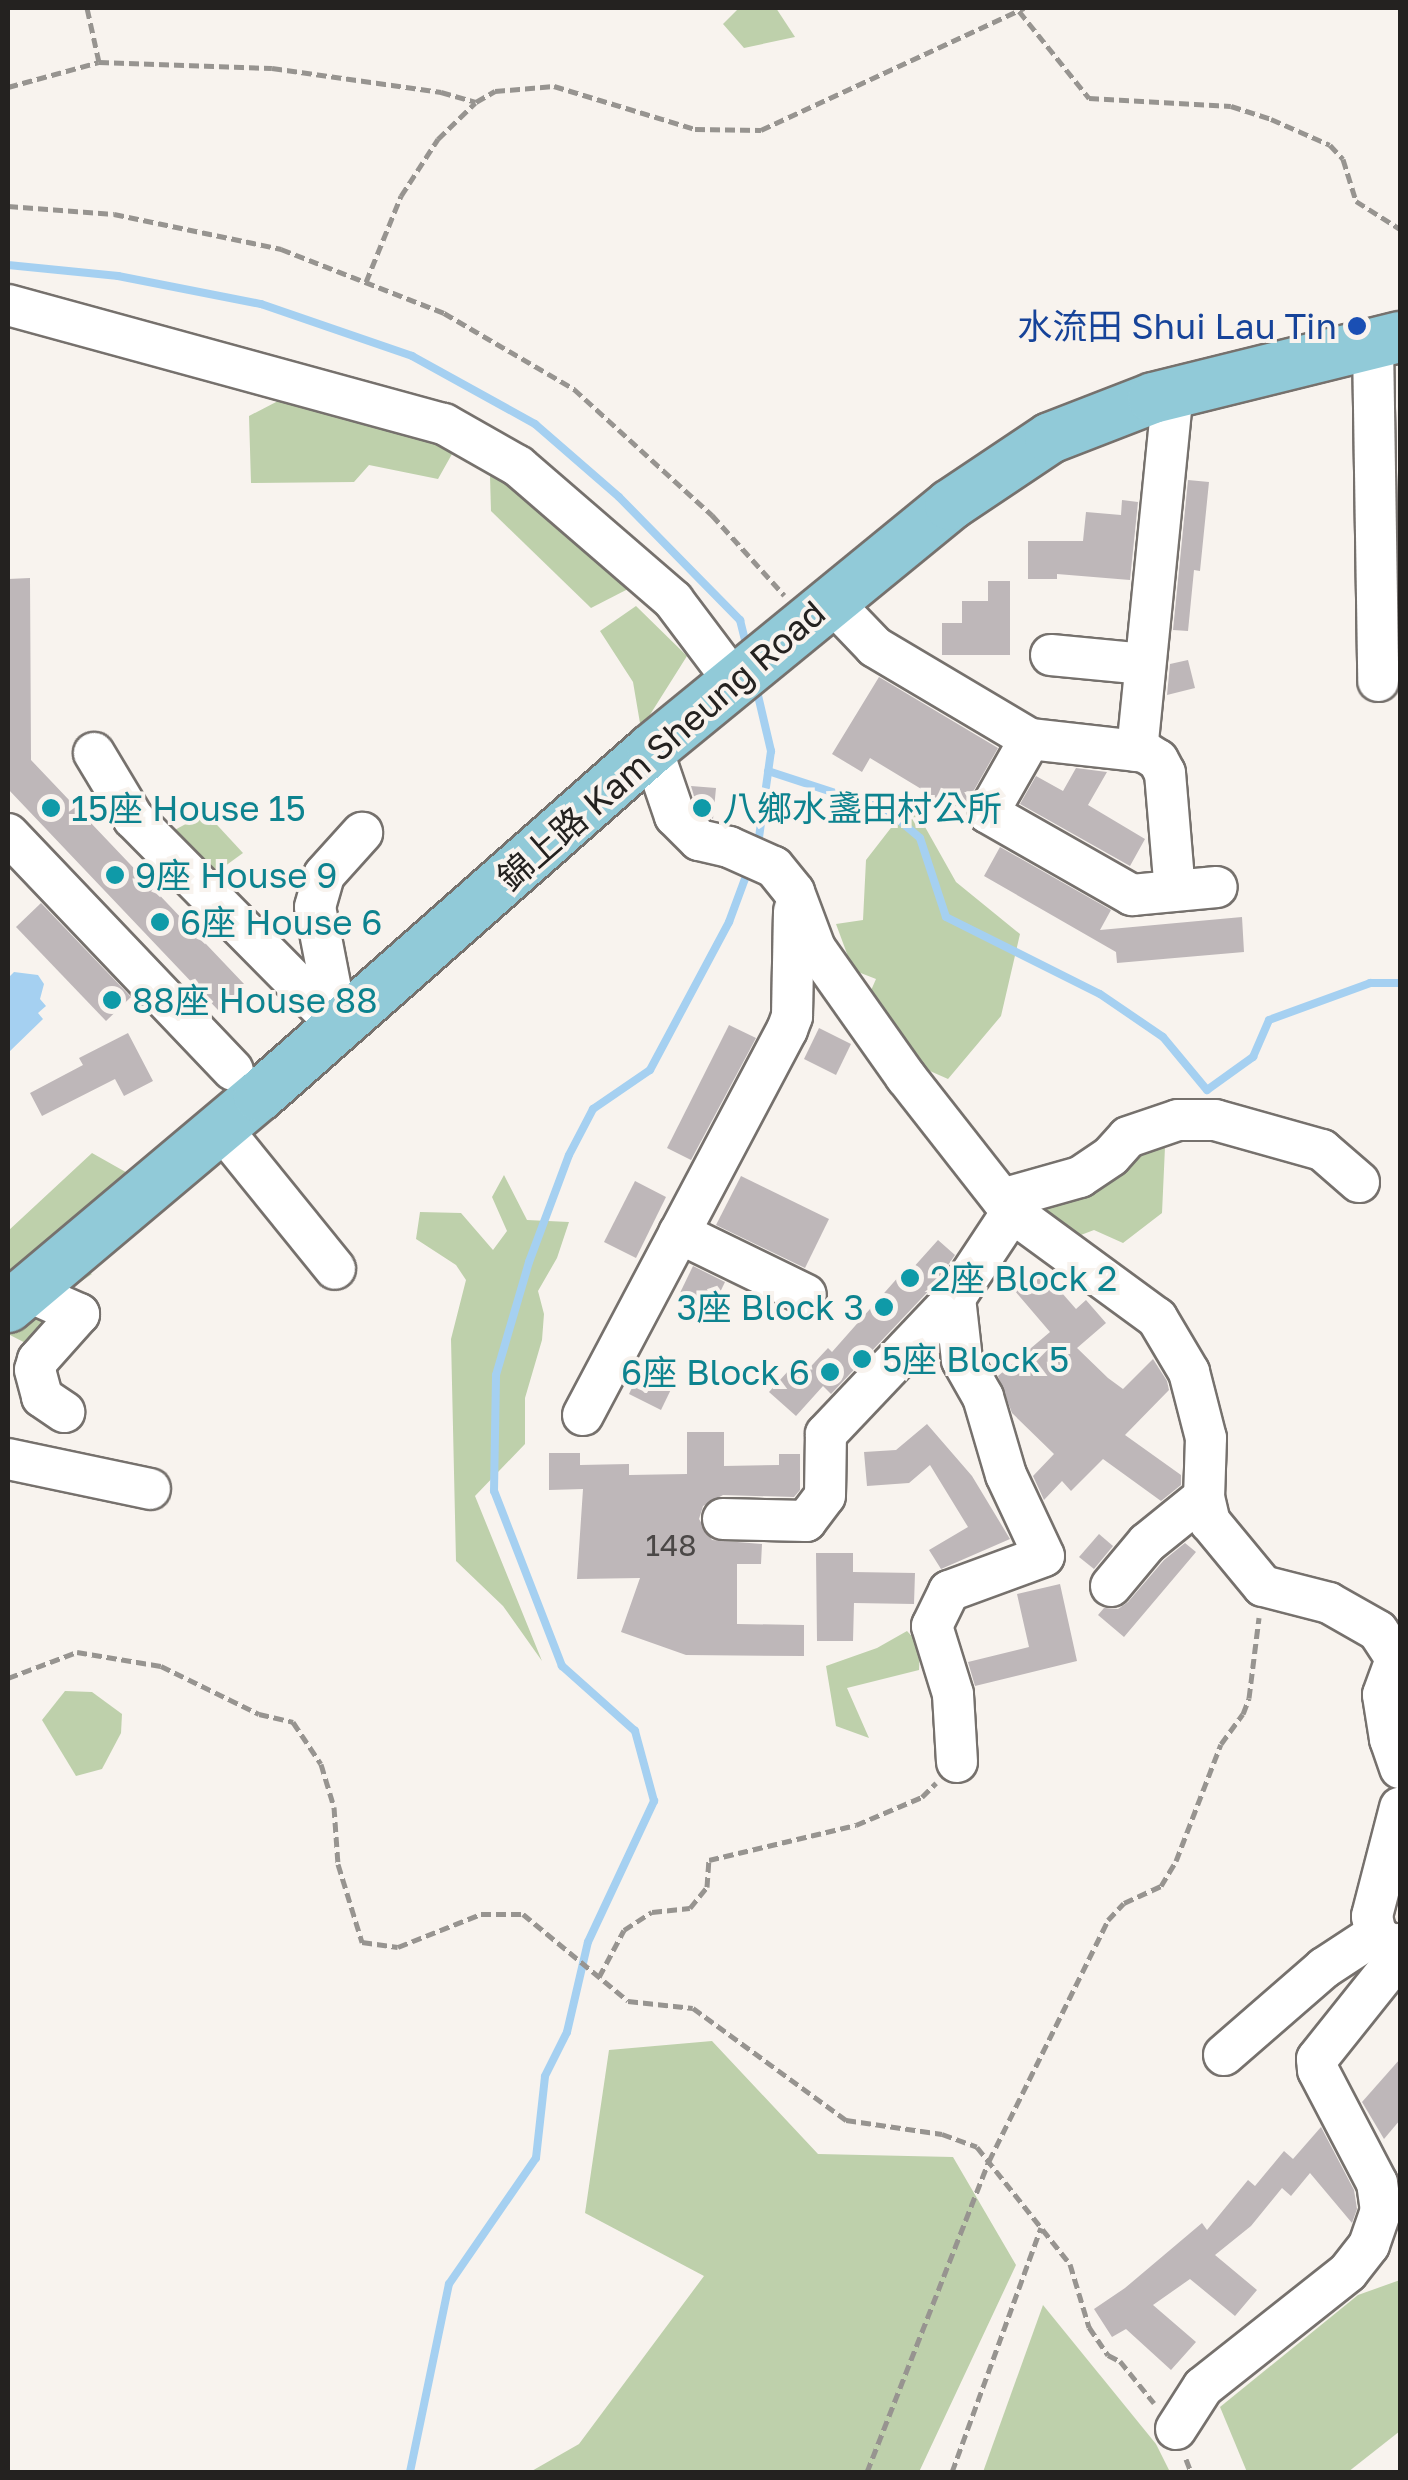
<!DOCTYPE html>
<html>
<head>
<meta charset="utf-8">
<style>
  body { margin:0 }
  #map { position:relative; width:1408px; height:2480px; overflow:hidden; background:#f8f3ee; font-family:"Golos Text","Noto Sans TC",sans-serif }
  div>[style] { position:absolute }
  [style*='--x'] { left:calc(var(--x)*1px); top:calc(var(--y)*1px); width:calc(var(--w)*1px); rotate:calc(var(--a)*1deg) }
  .green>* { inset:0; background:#bed0ab }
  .water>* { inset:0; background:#a5d0f1 }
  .stream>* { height:8px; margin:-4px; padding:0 4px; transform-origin:4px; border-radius:4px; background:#a5d0f1 }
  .building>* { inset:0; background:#beb7b9 }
  .path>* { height:5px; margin-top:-2.5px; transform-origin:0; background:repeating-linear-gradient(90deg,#979490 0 10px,transparent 0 15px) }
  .roads { filter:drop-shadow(2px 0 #76716d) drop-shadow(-2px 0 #76716d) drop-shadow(0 2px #76716d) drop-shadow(0 -2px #76716d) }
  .minor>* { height:40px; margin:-20px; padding:0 20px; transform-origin:20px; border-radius:20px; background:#fff }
  .major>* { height:50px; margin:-25px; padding:0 25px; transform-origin:25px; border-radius:25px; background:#91cad8 }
  .dots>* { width:28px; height:28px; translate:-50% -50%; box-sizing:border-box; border:5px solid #f8f3ee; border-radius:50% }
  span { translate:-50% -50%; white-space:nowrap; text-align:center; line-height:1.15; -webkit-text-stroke:8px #f8f3ee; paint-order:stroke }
  .number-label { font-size:30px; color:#4a4746 }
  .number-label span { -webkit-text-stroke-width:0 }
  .transit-label { font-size:35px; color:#164399 }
  .right { translate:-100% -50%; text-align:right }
  .street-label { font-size:35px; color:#242220 }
  .culture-label { font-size:35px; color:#0d838f }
  .left { translate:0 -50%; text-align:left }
  .frame { position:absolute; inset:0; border:10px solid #242220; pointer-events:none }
</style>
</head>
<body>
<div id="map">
  <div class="green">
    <div style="clip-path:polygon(739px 8px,776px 8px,795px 37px,744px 48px,723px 24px)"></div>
    <div style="clip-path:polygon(326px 376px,424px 402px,452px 454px,438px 479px,369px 465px,354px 482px,251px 483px,249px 416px)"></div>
    <div style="clip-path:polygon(490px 476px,515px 483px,628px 589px,591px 608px,491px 511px)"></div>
    <div style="clip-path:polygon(636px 606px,687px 656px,641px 729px,633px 682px,600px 631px)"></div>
    <div style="clip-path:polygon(911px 802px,956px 882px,1020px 934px,1001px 1016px,948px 1079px,851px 1036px,876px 979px,853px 970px,836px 924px,863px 920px,866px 860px)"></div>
    <div style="clip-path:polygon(206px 813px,243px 853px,199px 885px,171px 832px)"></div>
    <div style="clip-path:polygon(1165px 1147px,1162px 1213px,1123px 1243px,1094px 1230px,1044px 1249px,1032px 1207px,1131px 1151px)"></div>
    <div style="clip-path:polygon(92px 1153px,138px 1179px,49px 1250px,92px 1274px,66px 1292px,43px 1352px,8px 1334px,8px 1231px)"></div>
    <div style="clip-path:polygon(504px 1175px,527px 1220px,569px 1222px,557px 1258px,538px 1291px,544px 1314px,542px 1340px,525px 1398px,525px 1444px,475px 1496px,542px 1661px,503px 1606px,456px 1561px,451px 1339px,466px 1280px,456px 1265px,416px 1239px,420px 1212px,461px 1213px,493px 1250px,507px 1231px,492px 1197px)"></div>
    <div style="clip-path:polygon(907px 1631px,920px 1645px,919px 1670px,847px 1688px,869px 1738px,836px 1726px,826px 1666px,877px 1648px)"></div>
    <div style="clip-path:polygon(65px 1691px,92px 1692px,122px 1714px,121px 1733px,102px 1769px,76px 1776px,42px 1720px)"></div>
    <div style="clip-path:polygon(712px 2041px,818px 2154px,953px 2157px,1016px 2265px,919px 2472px,530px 2472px,579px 2444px,704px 2276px,585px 2213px,609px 2050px)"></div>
    <div style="clip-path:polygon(1400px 2280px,1400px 2431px,1348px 2472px,1247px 2472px,1220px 2407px,1358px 2295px)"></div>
    <div style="clip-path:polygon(1043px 2305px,1156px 2444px,1170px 2472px,983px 2472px)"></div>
  </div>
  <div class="water">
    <div style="clip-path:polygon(14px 972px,38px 975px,44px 984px,40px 999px,46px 1006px,38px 1013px,43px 1019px,8px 1053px,8px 978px)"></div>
  </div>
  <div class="stream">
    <div style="--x:8;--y:265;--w:111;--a:5.7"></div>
    <div style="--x:118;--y:276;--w:146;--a:11.1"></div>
    <div style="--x:261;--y:304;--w:160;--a:19"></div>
    <div style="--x:412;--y:356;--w:141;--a:28.9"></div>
    <div style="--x:535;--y:424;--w:111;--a:41"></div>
    <div style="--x:619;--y:497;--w:173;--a:45.5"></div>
    <div style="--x:740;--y:620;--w:30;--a:76"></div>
    <div style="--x:756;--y:687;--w:66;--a:76.8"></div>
    <div style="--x:771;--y:751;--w:95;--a:97.9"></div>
    <div style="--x:768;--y:771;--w:125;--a:18.1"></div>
    <div style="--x:887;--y:810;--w:43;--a:40.3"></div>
    <div style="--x:920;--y:838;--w:83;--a:71.8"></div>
    <div style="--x:946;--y:917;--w:172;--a:26.6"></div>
    <div style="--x:1100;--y:994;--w:76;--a:34.3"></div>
    <div style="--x:1163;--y:1037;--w:69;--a:50.3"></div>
    <div style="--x:1207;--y:1090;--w:57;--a:-35.7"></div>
    <div style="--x:1253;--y:1057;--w:40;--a:-66.6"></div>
    <div style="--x:1269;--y:1020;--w:108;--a:-20.1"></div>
    <div style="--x:1370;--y:983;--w:30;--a:0"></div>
    <div style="--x:410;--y:2472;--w:192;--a:-78.3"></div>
    <div style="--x:449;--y:2284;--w:153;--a:-55.4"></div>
    <div style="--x:536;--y:2158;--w:82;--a:-83.7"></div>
    <div style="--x:545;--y:2076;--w:49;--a:-63.4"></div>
    <div style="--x:567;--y:2032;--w:92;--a:-76.9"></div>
    <div style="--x:588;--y:1942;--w:156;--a:-64.9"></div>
    <div style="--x:654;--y:1801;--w:73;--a:-105.2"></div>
    <div style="--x:635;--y:1731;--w:98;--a:-138.3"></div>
    <div style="--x:562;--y:1666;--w:188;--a:-111.2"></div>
    <div style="--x:494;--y:1491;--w:116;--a:-89"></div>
    <div style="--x:496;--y:1375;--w:118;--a:-73.7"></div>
    <div style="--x:529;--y:1262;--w:114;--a:-69.5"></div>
    <div style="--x:569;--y:1155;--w:52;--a:-62.4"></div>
    <div style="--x:593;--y:1109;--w:69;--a:-34.4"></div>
    <div style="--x:650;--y:1070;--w:168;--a:-61.9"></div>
    <div style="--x:729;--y:922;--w:58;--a:-69.7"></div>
  </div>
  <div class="building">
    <div style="clip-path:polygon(1188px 480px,1209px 482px,1200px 571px,1194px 570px,1188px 631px,1173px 630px)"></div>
    <div style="clip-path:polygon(1122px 500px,1138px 502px,1130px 580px,1057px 574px,1057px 579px,1028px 579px,1028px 541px,1083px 541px,1086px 512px,1121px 515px)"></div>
    <div style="clip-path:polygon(30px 578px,31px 760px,245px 985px,218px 1010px,8px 789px,8px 579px)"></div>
    <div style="clip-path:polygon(988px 581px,1010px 581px,1010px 655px,942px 655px,942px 623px,962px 623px,962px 601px,988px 601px)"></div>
    <div style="clip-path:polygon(1188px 660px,1195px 688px,1167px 695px,1170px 664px)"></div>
    <div style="clip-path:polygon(879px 677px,998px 748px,961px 813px,870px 758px,862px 772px,832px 754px)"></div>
    <div style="clip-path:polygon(1076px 768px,1107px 772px,1088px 805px,1145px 839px,1130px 866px,1020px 804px,1036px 776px,1063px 791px)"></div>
    <div style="clip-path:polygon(691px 786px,716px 788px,713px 819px,696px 803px)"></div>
    <div style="clip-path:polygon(1000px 847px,1111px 910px,1100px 930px,1242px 917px,1244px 952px,1117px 963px,1116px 952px,984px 876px)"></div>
    <div style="clip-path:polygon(41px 903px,131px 997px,106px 1021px,16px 927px)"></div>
    <div style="clip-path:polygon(729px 1025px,756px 1038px,691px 1160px,667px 1148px)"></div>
    <div style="clip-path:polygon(819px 1028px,851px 1044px,836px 1075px,804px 1059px)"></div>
    <div style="clip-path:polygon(128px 1033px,153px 1081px,124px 1096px,115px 1079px,42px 1116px,30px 1093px,83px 1065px,79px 1058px)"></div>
    <div style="clip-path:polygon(741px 1176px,829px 1219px,805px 1268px,716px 1225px)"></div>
    <div style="clip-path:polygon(635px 1181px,666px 1197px,636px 1258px,604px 1242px)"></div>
    <div style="clip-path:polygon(938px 1240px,955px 1255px,936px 1283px,831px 1394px,823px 1386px,796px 1416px,769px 1392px,790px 1369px,800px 1378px,828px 1348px,832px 1352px,908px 1266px,912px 1269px)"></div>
    <div style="clip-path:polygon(693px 1266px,725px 1282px,711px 1311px,679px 1295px)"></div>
    <div style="clip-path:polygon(1041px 1269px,1076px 1309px,1086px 1300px,1106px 1323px,1077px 1348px,1108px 1378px,1123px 1389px,1153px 1359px,1167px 1381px,1169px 1390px,1125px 1435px,1181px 1475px,1181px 1485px,1161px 1501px,1103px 1459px,1071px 1491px,1062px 1481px,1044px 1500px,1033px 1476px,1054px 1454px,1012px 1413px,998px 1376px,1050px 1332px,1015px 1291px)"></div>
    <div style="clip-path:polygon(644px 1363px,676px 1379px,661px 1410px,629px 1394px)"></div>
    <div style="clip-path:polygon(927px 1424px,972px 1476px,1010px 1539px,941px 1569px,929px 1550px,968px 1527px,930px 1465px,909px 1483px,867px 1486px,864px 1452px,896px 1450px)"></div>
    <div style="clip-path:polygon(687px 1432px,724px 1432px,724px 1466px,779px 1465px,779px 1454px,800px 1454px,800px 1490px,794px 1497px,723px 1495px,703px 1506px,699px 1519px,712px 1540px,762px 1544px,761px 1564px,737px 1564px,737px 1624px,804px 1625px,804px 1656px,686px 1655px,621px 1632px,640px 1578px,577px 1579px,583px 1489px,549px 1490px,549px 1453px,580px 1453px,580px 1465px,629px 1464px,629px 1475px,687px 1474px)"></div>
    <div style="clip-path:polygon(1099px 1534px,1113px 1546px,1094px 1569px,1079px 1557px)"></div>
    <div style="clip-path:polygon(1185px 1543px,1196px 1552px,1124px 1637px,1098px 1615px,1104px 1608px,1118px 1609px,1128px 1602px,1164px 1560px)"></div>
    <div style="clip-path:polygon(816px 1553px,853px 1553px,853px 1572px,915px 1573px,914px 1604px,854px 1603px,853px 1641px,817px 1641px)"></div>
    <div style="clip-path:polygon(1060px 1584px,1077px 1661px,975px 1686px,968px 1662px,1029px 1647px,1017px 1594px)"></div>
    <div style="clip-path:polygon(1400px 2059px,1400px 2120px,1384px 2139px,1362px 2102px)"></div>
    <div style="clip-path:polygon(1321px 2127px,1354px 2190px,1357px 2209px,1352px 2223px,1310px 2173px,1291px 2196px,1282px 2188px,1251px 2226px,1215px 2255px,1257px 2290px,1235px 2316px,1190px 2279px,1153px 2305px,1196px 2342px,1171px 2370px,1126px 2329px,1112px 2337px,1094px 2309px,1125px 2288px,1202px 2223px,1207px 2230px,1248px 2180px,1255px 2186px,1284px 2151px,1293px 2159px)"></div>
  </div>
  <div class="path">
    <div style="--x:1019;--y:11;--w:112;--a:51.2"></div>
    <div style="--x:1089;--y:98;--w:142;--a:3.2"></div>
    <div style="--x:1231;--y:106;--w:42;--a:18"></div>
    <div style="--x:1271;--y:119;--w:64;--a:23.8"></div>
    <div style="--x:1330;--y:145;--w:19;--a:47"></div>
    <div style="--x:1343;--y:159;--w:44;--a:72.8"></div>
    <div style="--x:1356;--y:201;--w:52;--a:32.5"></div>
    <div style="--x:99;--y:62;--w:173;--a:2"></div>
    <div style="--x:272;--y:68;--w:171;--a:8.1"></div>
    <div style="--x:441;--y:92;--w:36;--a:16"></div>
    <div style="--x:476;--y:102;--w:22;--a:-30"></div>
    <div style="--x:495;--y:91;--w:59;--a:-4.8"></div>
    <div style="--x:554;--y:86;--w:147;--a:17"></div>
    <div style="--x:695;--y:129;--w:66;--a:0.9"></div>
    <div style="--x:761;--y:130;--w:290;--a:-24.9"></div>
    <div style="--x:8;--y:87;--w:94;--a:-15.4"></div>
    <div style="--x:99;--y:62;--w:55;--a:-102.5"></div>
    <div style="--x:8;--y:206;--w:106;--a:4.3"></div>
    <div style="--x:114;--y:214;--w:171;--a:11.8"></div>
    <div style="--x:281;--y:249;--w:175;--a:21.4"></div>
    <div style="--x:444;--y:313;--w:151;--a:30.3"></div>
    <div style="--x:574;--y:389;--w:187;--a:42.4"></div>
    <div style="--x:712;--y:515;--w:108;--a:48"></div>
    <div style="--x:366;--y:282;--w:93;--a:-67.9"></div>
    <div style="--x:401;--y:196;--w:68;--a:-57"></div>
    <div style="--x:438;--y:139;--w:52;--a:-44.2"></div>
    <div style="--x:8;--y:1678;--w:74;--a:-20.6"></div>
    <div style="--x:77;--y:1652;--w:85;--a:9.5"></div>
    <div style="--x:161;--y:1666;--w:109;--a:26.1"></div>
    <div style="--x:259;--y:1714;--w:35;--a:13"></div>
    <div style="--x:293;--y:1722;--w:50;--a:56.3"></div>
    <div style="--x:321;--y:1764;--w:45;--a:73.2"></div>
    <div style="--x:334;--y:1807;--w:57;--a:86"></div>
    <div style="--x:338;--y:1864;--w:82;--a:72.9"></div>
    <div style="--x:362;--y:1942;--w:36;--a:8"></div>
    <div style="--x:398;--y:1947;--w:89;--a:-21.7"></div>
    <div style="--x:481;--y:1914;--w:42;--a:0"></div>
    <div style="--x:523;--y:1914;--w:136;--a:39.6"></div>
    <div style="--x:628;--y:2001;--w:65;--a:6.1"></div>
    <div style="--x:693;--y:2008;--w:190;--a:36.2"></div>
    <div style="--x:846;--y:2120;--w:97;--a:8.3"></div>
    <div style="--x:942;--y:2134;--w:37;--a:20"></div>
    <div style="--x:977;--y:2147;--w:149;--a:51.5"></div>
    <div style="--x:1070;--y:2264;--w:66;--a:73.2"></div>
    <div style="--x:1089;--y:2327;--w:34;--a:56"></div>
    <div style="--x:1108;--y:2355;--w:13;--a:27"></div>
    <div style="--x:1120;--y:2361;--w:54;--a:51"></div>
    <div style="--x:599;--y:1977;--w:53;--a:-62"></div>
    <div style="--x:624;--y:1930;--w:33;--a:-33"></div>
    <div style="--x:652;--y:1912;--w:38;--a:-6"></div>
    <div style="--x:690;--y:1908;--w:27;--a:-51"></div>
    <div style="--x:707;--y:1887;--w:27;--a:-86"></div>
    <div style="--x:709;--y:1860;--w:151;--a:-13.4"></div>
    <div style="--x:856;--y:1825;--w:72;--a:-23"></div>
    <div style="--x:922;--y:1797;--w:20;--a:-45"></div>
    <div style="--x:1186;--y:2459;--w:14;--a:69"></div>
    <div style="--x:867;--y:2472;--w:334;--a:-68.6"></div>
    <div style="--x:989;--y:2161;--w:269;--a:-63.7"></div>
    <div style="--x:1108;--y:1920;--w:23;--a:-47"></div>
    <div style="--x:1124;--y:1903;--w:41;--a:-24.7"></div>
    <div style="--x:1161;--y:1886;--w:29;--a:-59"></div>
    <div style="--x:1176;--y:1861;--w:125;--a:-69"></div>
    <div style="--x:1221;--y:1744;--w:37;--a:-54"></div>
    <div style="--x:1243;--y:1714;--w:17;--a:-69"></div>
    <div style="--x:1249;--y:1698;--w:81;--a:-82.9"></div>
    <div style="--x:952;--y:2472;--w:260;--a:-70"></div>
  </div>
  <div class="roads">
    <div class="minor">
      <div style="--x:8;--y:305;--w:452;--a:15.3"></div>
      <div style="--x:444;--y:424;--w:85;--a:29.6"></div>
      <div style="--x:518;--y:466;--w:205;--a:40.8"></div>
      <div style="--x:673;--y:600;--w:101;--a:53"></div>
      <div style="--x:1373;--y:344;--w:337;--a:89.1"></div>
      <div style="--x:830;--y:600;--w:65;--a:46.2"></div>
      <div style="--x:875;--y:647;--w:180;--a:30.7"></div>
      <div style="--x:1030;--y:739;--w:116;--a:6.4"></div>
      <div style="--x:1145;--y:752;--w:15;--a:32"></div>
      <div style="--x:1158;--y:760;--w:15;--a:62"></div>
      <div style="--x:1165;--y:773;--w:118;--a:85.2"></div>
      <div style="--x:1051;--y:655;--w:94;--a:5.5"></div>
      <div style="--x:1030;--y:739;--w:85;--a:119.6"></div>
      <div style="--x:988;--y:813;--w:166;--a:29.7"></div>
      <div style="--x:1132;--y:895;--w:85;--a:-5.4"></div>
      <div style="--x:652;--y:749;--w:71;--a:71.1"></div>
      <div style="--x:675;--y:816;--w:34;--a:45"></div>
      <div style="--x:699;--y:840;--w:31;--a:13"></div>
      <div style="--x:729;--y:847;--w:49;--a:24"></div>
      <div style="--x:774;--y:867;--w:32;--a:51"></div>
      <div style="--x:794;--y:892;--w:60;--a:69.4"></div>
      <div style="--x:815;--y:948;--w:158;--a:54.8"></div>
      <div style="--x:906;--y:1077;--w:172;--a:51.9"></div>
      <div style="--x:1012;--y:1212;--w:180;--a:36.2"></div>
      <div style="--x:1157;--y:1318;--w:63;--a:59.3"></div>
      <div style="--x:1189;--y:1372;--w:68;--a:75.6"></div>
      <div style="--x:1206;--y:1438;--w:59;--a:91.9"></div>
      <div style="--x:1204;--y:1497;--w:26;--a:77"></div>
      <div style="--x:1210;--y:1522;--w:83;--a:50.4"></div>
      <div style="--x:1263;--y:1586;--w:68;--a:14.4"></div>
      <div style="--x:1329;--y:1603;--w:56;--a:29.7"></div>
      <div style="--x:1378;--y:1631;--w:33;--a:57"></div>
      <div style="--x:1396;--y:1659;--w:38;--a:110"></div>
      <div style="--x:1383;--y:1695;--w:45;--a:81"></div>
      <div style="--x:1390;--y:1739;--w:31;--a:71"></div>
      <div style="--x:1137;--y:751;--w:360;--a:-84.3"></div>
      <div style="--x:94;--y:753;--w:76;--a:59"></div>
      <div style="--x:133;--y:818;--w:291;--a:45.3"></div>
      <div style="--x:8;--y:834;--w:326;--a:46.4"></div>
      <div style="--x:338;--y:1025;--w:120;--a:-101"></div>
      <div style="--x:315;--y:907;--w:33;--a:-74"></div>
      <div style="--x:324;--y:875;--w:57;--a:-47.9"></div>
      <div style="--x:221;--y:1128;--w:181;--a:51"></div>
      <div style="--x:1002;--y:1199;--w:81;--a:-15.8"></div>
      <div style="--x:1080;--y:1177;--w:37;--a:-34"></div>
      <div style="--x:1111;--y:1156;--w:25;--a:-48"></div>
      <div style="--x:1128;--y:1137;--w:53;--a:-18.8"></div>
      <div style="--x:1178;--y:1120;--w:37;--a:0"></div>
      <div style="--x:1215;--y:1120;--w:111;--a:15.7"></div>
      <div style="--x:1322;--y:1150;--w:49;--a:40.9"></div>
      <div style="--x:679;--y:1233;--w:141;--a:26"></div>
      <div style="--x:27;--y:1291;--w:57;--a:23.9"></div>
      <div style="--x:79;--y:1314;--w:62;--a:131.7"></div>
      <div style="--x:38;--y:1360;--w:10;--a:107"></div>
      <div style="--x:35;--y:1370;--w:28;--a:75"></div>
      <div style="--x:42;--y:1397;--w:27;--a:34"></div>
      <div style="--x:583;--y:1415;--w:436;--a:-62.1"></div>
      <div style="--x:787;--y:1030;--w:15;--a:-70"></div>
      <div style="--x:792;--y:1016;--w:105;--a:-88.9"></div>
      <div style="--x:8;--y:1459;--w:145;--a:11.9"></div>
      <div style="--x:723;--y:1519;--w:83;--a:1.4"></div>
      <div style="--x:806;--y:1521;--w:31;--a:-53"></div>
      <div style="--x:825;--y:1496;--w:62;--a:-89.1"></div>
      <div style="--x:826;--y:1434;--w:187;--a:-46.5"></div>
      <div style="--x:1111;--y:1586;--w:56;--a:-50.1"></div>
      <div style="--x:1147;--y:1543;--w:73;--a:-38.9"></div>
      <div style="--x:957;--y:1762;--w:68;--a:-93.4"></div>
      <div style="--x:953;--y:1694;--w:71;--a:-107.2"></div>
      <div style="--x:932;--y:1626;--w:39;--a:-64"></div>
      <div style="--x:949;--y:1591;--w:101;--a:-20.2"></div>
      <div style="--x:1044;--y:1556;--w:89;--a:-115.1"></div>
      <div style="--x:1006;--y:1475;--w:81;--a:-106.4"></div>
      <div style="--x:983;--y:1397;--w:43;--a:-119.6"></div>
      <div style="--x:962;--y:1360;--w:62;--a:-96.4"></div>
      <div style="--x:955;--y:1298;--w:103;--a:-56.5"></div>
      <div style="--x:1398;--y:1944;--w:8;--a:173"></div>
      <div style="--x:1390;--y:1945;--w:18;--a:-142"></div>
      <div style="--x:1376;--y:1934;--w:18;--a:-103"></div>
      <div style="--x:1372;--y:1916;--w:112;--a:-75.5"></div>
      <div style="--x:1224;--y:2055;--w:133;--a:-41"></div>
      <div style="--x:1324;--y:1968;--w:62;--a:-33.2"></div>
      <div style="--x:1176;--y:2429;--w:50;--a:-57.3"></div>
      <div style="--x:1203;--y:2387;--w:185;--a:-38.4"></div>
      <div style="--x:1348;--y:2272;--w:34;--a:-52"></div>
      <div style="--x:1369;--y:2245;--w:36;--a:-71"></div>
      <div style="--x:1381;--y:2211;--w:28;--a:-98"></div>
      <div style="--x:1377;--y:2183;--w:127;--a:-117.6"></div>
      <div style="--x:1318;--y:2070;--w:11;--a:-95"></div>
      <div style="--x:1317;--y:2059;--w:133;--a:-51.4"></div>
    </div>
    <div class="major">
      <div style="--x:8;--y:1307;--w:328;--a:-40.1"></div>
      <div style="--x:259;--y:1096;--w:524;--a:-41.44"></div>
      <div style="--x:652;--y:749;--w:385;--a:-39.3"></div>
      <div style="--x:950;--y:505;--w:120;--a:-33.8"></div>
      <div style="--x:1050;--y:438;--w:110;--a:-21.2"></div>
      <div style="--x:1153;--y:398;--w:254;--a:-13.9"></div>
    </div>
  </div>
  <div class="dots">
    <div style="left:1357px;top:326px;background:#1a4fb4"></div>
    <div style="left:51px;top:808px;background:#0f9aa8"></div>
    <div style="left:702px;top:808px;background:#0f9aa8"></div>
    <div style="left:115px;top:875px;background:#0f9aa8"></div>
    <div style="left:160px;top:922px;background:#0f9aa8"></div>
    <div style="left:112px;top:1000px;background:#0f9aa8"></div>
    <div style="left:910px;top:1278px;background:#0f9aa8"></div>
    <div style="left:884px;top:1307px;background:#0f9aa8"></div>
    <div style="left:862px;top:1359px;background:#0f9aa8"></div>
    <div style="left:830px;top:1372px;background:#0f9aa8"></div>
  </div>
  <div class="number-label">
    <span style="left:671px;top:1545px">148</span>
  </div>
  <div class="transit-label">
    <span class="right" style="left:1337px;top:326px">水流田 Shui Lau Tin</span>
  </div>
  <div class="street-label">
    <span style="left:661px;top:745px;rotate:-41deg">錦上路 Kam Sheung Road</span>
  </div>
  <div class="culture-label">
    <span class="left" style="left:71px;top:808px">15座 House 15</span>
    <span class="left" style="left:722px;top:808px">八鄉水盞田村公所</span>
    <span class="left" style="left:135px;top:875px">9座 House 9</span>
    <span class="left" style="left:180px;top:922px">6座 House 6</span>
    <span class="left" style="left:132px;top:1000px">88座 House 88</span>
    <span class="left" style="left:930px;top:1278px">2座 Block 2</span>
    <span class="right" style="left:864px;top:1307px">3座 Block 3</span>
    <span class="left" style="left:882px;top:1359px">5座 Block 5</span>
    <span class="right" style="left:810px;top:1372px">6座 Block 6</span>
  </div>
  <div class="frame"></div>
</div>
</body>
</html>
